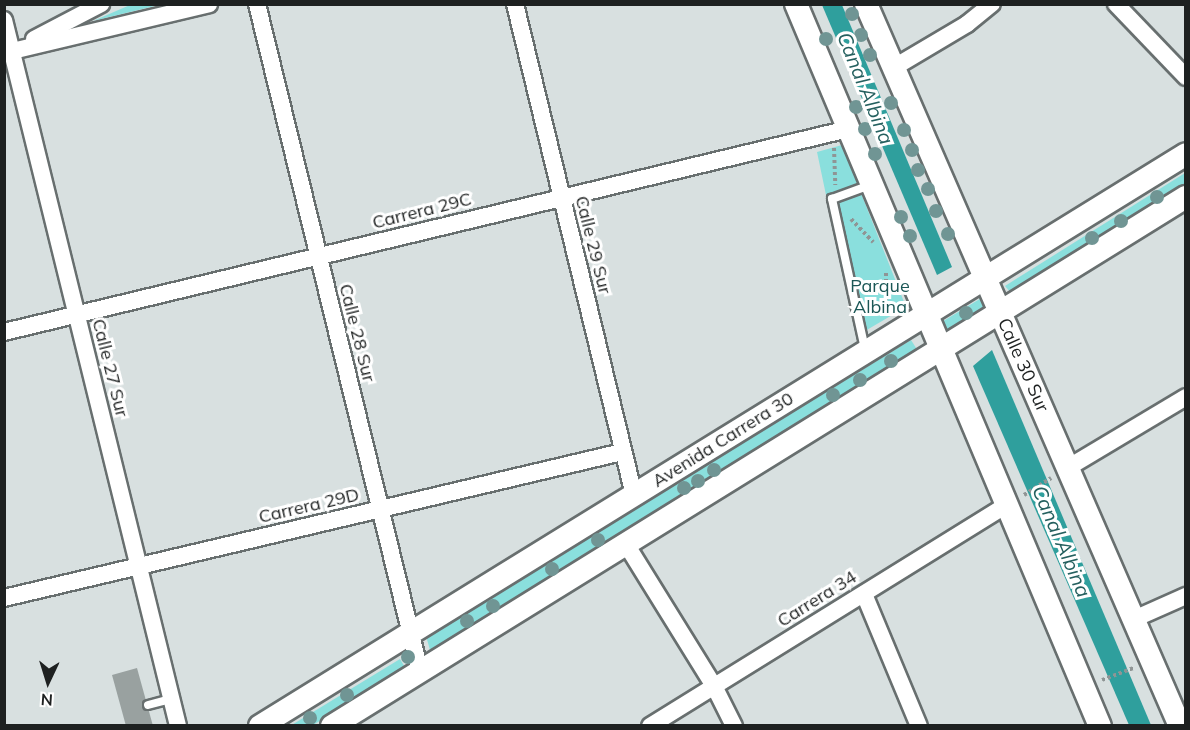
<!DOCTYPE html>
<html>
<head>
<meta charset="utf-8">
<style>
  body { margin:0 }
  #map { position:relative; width:1190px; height:730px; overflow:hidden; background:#d8e0e0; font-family:Mulish,sans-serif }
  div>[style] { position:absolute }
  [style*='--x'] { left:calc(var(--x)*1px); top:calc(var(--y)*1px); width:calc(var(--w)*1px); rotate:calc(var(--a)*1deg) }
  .green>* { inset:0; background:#8adfdd }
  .water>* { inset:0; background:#2f9f9d }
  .building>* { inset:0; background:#99a1a0 }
  .path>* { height:4px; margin-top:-2px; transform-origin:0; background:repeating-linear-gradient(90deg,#8f9595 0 3px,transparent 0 6px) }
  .roads { filter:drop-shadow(2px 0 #686f6f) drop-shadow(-2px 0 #686f6f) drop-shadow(0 2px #686f6f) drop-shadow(0 -2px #686f6f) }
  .lane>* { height:8px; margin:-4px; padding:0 4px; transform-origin:4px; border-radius:4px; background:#fff }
  .street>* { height:16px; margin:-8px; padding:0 8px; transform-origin:8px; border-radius:8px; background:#fff }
  .secondary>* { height:22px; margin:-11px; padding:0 11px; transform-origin:11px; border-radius:11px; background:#fff }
  .trees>* { width:14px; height:14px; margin:-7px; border-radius:50%; background:#709594 }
  span { translate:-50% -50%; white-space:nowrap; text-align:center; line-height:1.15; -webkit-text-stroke:6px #fff; paint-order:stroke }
  .street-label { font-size:18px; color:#1e2121 }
  .park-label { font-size:18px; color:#1b5756 }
  .water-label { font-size:20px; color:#25605f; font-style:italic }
  .frame { position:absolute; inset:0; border:6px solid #1e2121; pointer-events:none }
  .north { position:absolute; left:18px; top:652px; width:60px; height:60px; -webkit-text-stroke:4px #fff; paint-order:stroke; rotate:184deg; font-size:16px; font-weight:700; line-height:24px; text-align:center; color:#1e2121 }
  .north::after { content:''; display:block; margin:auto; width:21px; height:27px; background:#1e2121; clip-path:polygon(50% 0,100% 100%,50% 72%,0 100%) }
</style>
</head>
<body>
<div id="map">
  <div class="green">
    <div style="clip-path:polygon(130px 4px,159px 5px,93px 21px,130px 5px)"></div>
    <div style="clip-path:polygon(842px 145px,906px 307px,865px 331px,834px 193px,826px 195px,817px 152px)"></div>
    <div style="clip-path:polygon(1185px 173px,1185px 186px,1011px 293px,1005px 286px)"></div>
    <div style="clip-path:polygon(983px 297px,988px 307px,946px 332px,940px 323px)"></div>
    <div style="clip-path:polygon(911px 340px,918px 351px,430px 650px,426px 636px)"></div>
    <div style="clip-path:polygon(400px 659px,406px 669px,313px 725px,290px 726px)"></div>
  </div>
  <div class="water">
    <div style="clip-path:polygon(822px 5px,842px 5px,952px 267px,937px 275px)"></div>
    <div style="clip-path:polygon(992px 350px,1151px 725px,1129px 725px,973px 366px)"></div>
  </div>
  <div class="building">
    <div style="clip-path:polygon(137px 668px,153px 726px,126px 726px,112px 675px)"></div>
  </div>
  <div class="path">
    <div style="--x:834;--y:148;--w:37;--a:88"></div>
    <div style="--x:851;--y:219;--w:32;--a:46"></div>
    <div style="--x:886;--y:273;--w:43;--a:90"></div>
    <div style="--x:1024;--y:495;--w:32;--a:-32"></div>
    <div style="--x:1102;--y:680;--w:34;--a:-21"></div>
  </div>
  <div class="roads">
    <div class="lane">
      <div style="--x:865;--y:349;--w:154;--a:-102.4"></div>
      <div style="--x:832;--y:199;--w:40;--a:-20.2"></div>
      <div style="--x:148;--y:705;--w:24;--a:-15"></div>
    </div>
    <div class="street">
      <div style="--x:257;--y:4;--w:687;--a:76.27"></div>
      <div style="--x:515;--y:4;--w:505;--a:76.38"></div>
      <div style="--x:1116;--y:4;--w:101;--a:46.2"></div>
      <div style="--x:4;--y:20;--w:727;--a:76.15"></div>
      <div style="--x:34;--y:39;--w:76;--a:-27.6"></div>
      <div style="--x:4;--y:53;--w:211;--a:-13.4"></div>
      <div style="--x:893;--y:68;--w:86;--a:-30.7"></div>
      <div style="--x:967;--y:24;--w:32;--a:-39"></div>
      <div style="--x:4;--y:332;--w:868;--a:-13.52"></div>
      <div style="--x:1069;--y:467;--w:136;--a:-30.9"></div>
      <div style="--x:626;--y:544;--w:167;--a:58.2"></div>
      <div style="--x:714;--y:686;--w:45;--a:63.4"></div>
      <div style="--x:864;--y:594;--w:143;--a:67.4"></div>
      <div style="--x:4;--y:598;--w:635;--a:-13.29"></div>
      <div style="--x:1134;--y:619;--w:57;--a:-23.9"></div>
      <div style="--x:650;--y:726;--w:418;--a:-31.8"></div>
    </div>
    <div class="secondary">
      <div style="--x:796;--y:4;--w:783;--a:67.17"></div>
      <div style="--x:866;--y:4;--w:787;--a:66.5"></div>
      <div style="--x:260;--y:726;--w:1088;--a:-31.7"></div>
      <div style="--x:332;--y:726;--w:1005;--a:-31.78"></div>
    </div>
  </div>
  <div class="trees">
    <div style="left:852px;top:14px"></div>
    <div style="left:861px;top:35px"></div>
    <div style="left:826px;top:39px"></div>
    <div style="left:870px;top:55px"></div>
    <div style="left:891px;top:103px"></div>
    <div style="left:856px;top:107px"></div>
    <div style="left:865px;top:129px"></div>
    <div style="left:904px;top:130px"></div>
    <div style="left:912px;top:150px"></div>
    <div style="left:875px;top:154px"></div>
    <div style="left:918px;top:170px"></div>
    <div style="left:928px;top:189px"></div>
    <div style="left:1157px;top:197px"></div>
    <div style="left:936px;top:211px"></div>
    <div style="left:901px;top:217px"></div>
    <div style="left:1121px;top:221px"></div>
    <div style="left:948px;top:234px"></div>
    <div style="left:910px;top:236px"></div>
    <div style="left:1092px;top:238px"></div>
    <div style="left:966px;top:313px"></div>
    <div style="left:891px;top:361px"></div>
    <div style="left:860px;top:380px"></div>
    <div style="left:833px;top:395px"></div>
    <div style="left:714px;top:470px"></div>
    <div style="left:698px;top:481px"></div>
    <div style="left:684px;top:488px"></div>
    <div style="left:598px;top:540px"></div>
    <div style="left:552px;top:569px"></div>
    <div style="left:493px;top:606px"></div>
    <div style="left:467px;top:621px"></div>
    <div style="left:408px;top:657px"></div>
    <div style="left:347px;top:695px"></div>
    <div style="left:310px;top:718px"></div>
  </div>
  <div class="street-label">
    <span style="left:422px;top:211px;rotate:-14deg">Carrera 29C</span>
    <span style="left:593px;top:245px;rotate:76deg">Calle 29 Sur</span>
    <span style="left:357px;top:333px;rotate:76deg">Calle 28 Sur</span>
    <span style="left:1023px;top:365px;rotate:66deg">Calle 30 Sur</span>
    <span style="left:110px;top:368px;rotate:76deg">Calle 27 Sur</span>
    <span style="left:723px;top:440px;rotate:-32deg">Avenida Carrera 30</span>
    <span style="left:309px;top:506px;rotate:-13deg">Carrera 29D</span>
    <span style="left:817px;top:599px;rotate:-32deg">Carrera 34</span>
  </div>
  <div class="park-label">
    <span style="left:880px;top:297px">Parque<br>Albina</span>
  </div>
  <div class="water-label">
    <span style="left:866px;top:88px;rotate:68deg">Canal Albina</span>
    <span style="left:1062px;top:541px;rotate:67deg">Canal Albina</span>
  </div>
  <div class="frame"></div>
  <div class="north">N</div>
</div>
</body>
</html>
